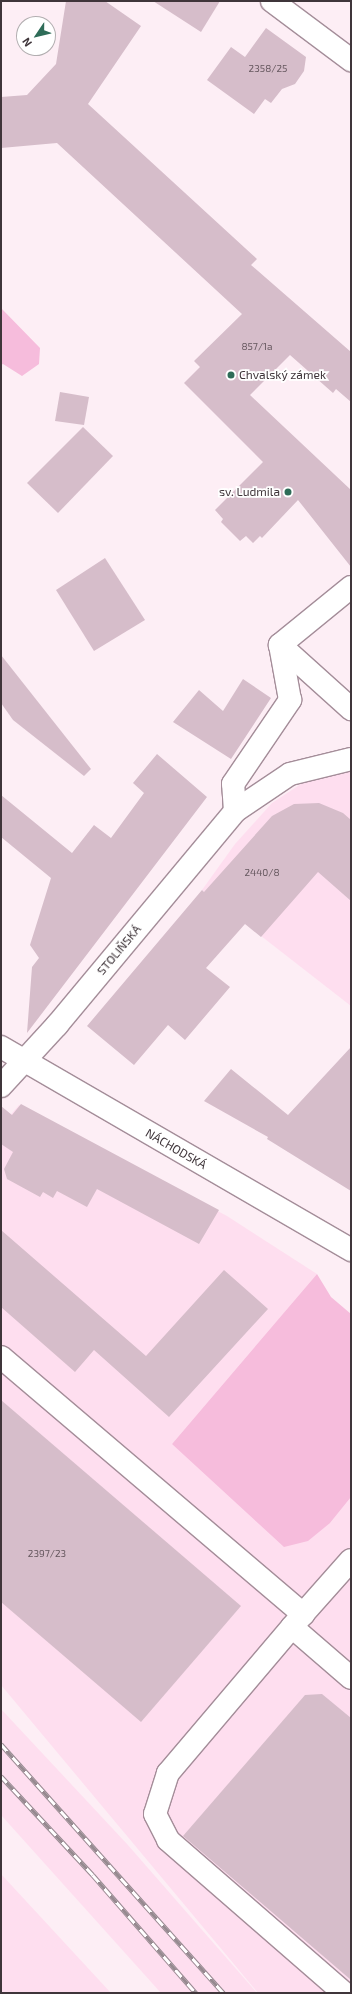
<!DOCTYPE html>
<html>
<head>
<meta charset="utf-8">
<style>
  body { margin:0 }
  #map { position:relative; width:352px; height:1994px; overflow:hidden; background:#fdeef5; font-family:"Exo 2",sans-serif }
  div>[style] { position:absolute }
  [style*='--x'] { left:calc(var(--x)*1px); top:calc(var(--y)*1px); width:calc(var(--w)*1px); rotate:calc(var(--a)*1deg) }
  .built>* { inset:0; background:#fedeef }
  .green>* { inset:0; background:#f6bcdc }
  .building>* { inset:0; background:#d6bdca }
  .roads { filter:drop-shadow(1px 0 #a48d99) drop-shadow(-1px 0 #a48d99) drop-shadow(0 1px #a48d99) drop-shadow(0 -1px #a48d99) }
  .minor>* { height:22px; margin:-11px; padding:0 11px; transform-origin:11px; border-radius:11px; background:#fff }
  .secondary>* { height:22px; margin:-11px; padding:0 11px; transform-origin:11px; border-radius:11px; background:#fff }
  .rail>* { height:4.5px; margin-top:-2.25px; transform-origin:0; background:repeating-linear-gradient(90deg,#fff 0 9px,#968a90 0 18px); box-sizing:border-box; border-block:1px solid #968a90 }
  .dots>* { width:11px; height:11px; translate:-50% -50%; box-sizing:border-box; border:2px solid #fff; border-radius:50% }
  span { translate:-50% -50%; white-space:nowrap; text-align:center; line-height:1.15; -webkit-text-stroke:3.5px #fff; paint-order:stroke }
  .number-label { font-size:10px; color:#65575e }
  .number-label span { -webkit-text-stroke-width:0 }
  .poi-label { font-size:12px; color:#3f353a }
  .left { translate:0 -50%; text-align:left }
  .right { translate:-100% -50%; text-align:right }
  .street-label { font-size:12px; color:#3f353a }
  .frame { position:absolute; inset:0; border:2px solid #3f353a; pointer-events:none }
  .north { position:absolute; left:16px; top:16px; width:40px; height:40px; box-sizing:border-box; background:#fff; border:1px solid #b2aeb0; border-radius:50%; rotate:235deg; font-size:11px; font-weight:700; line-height:16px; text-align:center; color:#3f353a }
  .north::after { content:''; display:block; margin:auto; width:14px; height:18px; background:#2e6c58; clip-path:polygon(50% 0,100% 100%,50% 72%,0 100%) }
</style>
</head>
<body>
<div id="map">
  <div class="built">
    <div style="clip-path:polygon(351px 768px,351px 1006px,202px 890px,235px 844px,272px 803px,301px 784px,337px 769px)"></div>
    <div style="clip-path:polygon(19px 1105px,227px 1216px,317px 1274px,172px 1444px,330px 1523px,351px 1497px,351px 1993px,258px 1993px,1px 1685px,1px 1126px)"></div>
    <div style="clip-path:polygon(1px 1709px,127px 1844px,257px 1993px,161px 1993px,1px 1815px)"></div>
    <div style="clip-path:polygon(1px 1874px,111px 1993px,1px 1993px)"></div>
  </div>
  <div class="green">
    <div style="clip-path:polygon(1px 308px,40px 348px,39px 364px,22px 376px,3px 364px,1px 365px)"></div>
    <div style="clip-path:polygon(317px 1274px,331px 1297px,351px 1314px,351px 1497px,330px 1523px,308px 1541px,284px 1547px,172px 1444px)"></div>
  </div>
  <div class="building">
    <div style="clip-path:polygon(66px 1px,105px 1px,141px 26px,88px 104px,257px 259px,251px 265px,351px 352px,351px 402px,336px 389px,333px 393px,290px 355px,250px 395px,351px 490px,351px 567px,298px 500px,262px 538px,260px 536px,253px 543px,246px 536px,240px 541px,221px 522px,223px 519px,215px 510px,263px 462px,184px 383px,200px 367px,194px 361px,242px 314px,57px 143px,1px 148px,1px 97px,27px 95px,56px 64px)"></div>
    <div style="clip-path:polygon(153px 1px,220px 1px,201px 32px)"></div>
    <div style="clip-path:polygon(266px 28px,306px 57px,304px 71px,295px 84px,282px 89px,271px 103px,265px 99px,254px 114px,207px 80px,231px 47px,245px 57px)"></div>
    <div style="clip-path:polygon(60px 392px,89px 397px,84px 425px,55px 421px)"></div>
    <div style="clip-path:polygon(83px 427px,113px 456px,58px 513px,27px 483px)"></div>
    <div style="clip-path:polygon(105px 558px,145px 620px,94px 651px,56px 590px)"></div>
    <div style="clip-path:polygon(1px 655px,91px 769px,84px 776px,13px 720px,1px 703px)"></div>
    <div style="clip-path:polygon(243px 679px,271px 698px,231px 759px,173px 722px,199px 690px,223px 711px)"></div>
    <div style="clip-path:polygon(157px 754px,207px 797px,27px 1033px,32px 967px,39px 958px,30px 945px,51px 878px,1px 837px,1px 795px,72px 853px,94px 825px,111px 838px,144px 793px,133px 783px)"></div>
    <div style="clip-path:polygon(319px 803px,343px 813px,351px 820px,351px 901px,318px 872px,261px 937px,245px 924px,206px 968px,230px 987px,185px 1040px,168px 1025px,134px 1065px,87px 1026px,202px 890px,204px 892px,272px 816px,294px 804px)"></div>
    <div style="clip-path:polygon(351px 1047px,351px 1191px,267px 1139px,268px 1137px,204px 1101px,231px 1069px,288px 1115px)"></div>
    <div style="clip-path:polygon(21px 1104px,219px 1210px,199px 1244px,97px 1189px,87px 1207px,57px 1191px,53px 1198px,43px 1192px,40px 1197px,7px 1179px,4px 1169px,13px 1152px,1px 1144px,1px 1106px,12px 1115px)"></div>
    <div style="clip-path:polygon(1px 1230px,146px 1356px,224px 1270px,268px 1309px,169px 1417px,94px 1350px,75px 1372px,1px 1307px)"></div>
    <div style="clip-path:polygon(1px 1400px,241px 1606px,141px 1722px,1px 1602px)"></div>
    <div style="clip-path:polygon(322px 1694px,351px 1718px,351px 1980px,183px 1836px,305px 1695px)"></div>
  </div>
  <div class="roads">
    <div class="minor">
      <div style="--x:272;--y:1;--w:99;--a:36.8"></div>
      <div style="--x:351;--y:587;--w:92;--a:140.8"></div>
      <div style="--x:280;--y:645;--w:96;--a:42"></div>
      <div style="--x:235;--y:811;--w:27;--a:-94"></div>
      <div style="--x:233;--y:784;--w:102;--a:-55.8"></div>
      <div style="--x:290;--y:700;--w:56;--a:-100.3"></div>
      <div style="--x:1;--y:1086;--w:83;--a:-47.4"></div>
      <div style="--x:57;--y:1025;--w:278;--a:-50.2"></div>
      <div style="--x:235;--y:811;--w:66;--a:-33.9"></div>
      <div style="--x:290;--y:774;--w:63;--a:-13.8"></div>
      <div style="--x:1;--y:1357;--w:397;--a:40.4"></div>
      <div style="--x:303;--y:1614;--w:72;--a:-48.4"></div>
      <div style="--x:303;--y:1614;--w:209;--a:130.3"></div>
      <div style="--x:168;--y:1773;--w:43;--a:107.6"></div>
      <div style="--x:155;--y:1814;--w:29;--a:63"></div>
      <div style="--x:168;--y:1840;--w:233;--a:41"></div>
      <div style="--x:292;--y:1627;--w:78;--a:40.8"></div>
    </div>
    <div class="secondary">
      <div style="--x:1;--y:1047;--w:405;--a:30.1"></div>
    </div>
  </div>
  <div class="rail">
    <div style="--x:1;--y:1744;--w:334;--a:48.2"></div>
    <div style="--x:1;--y:1776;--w:135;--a:47.1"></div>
    <div style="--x:93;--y:1875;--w:157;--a:48.9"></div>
  </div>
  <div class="dots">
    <div style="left:231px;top:375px;background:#2e6c58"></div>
    <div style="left:288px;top:492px;background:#2e6c58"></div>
  </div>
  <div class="number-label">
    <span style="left:268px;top:69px">2358/25</span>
    <span style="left:257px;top:347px">857/1a</span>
    <span style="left:262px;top:873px">2440/8</span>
    <span style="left:47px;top:1554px">2397/23</span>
  </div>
  <div class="poi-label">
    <span class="left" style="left:239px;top:375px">Chvalský zámek</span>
    <span class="right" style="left:280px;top:492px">sv. Ludmila</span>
  </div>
  <div class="street-label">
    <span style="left:119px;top:950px;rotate:-50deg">STOLIŇSKÁ</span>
    <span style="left:176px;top:1149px;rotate:30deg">NÁCHODSKÁ</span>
  </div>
  <div class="frame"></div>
  <div class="north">N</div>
</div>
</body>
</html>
